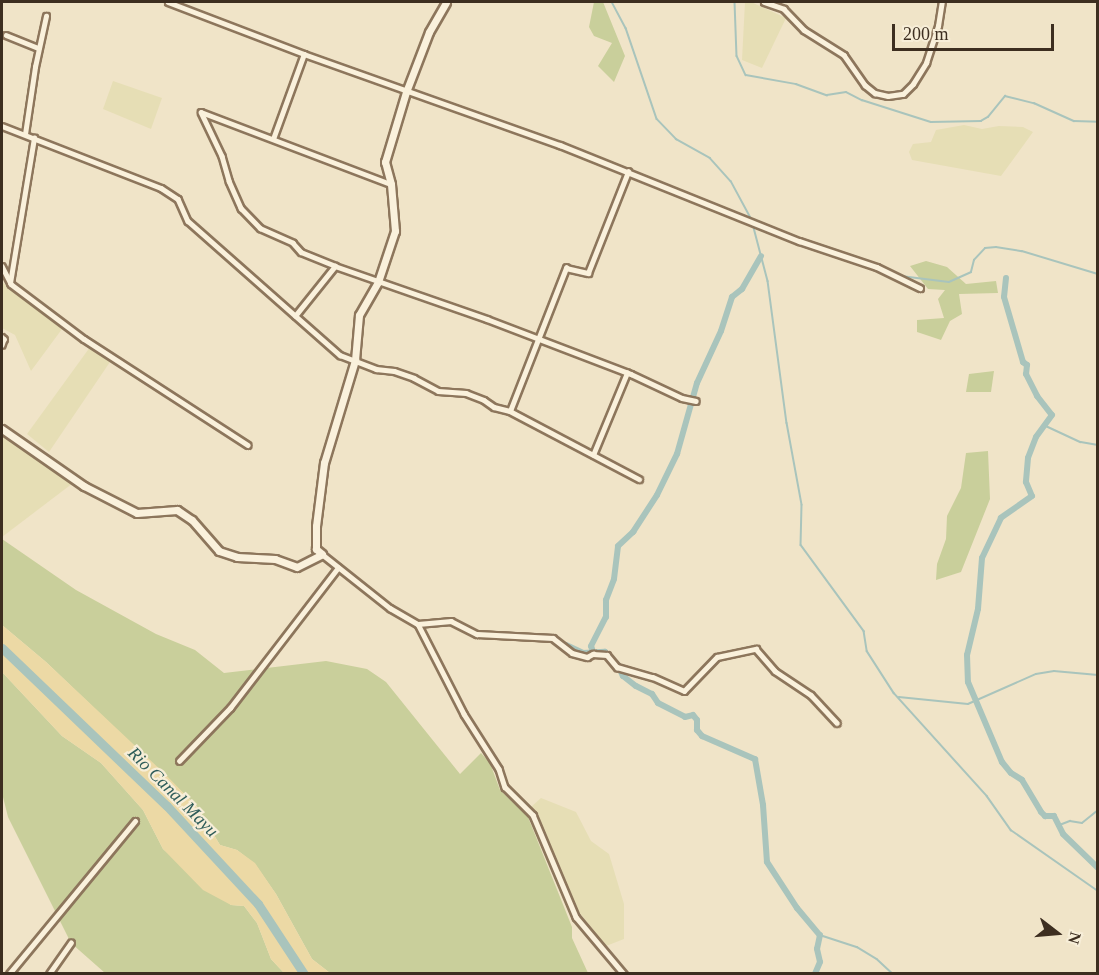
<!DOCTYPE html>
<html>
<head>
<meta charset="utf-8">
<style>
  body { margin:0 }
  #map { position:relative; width:1099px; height:975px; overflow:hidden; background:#f0e4c8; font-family:"Times New Roman",serif }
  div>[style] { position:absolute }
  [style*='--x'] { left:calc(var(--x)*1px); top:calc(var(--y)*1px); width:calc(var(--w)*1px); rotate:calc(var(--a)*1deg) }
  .farmland>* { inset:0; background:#e6deb5 }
  .green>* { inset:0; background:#c9cf9b }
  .sand>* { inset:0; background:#ecd9a5 }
  .stream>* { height:1.5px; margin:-0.75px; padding:0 0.75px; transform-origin:0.75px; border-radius:0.75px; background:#a9c4bc }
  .canal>* { height:6px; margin:-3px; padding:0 3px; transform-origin:3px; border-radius:3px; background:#a9c4bc }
  .river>* { height:9px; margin:-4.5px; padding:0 4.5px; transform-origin:4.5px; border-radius:4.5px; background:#a9c4bc }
  .roads { filter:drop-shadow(2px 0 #8d765c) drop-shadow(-2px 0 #8d765c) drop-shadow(0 2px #8d765c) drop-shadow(0 -2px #8d765c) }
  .street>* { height:4.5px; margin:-2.25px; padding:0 2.25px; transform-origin:2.25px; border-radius:2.25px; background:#faf1dc }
  .secondary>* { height:7px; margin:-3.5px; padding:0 3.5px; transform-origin:3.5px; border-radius:3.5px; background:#faf1dc }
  span { translate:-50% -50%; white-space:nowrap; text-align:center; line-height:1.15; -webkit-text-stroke:4.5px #f7eed8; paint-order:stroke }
  .water-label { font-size:18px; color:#2f5d5a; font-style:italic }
  .frame { position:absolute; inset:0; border:3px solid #3d2e20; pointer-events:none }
  .north { position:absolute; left:1027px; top:903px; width:60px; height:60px; -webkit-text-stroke:4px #f7eed8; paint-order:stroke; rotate:106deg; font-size:16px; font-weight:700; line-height:24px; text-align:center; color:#3d2e20 }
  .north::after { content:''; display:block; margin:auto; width:21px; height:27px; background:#3d2e20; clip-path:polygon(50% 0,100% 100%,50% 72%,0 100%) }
  .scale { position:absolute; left:892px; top:24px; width:162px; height:27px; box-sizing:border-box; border:3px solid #3d2e20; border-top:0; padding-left:8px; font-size:18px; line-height:21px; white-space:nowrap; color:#3d2e20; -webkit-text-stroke:4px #f7eed8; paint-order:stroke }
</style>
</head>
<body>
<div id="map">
  <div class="farmland">
    <div style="clip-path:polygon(745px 2px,751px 2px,786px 18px,762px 68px,742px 60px)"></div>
    <div style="clip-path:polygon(113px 81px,162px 98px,151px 129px,103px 109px)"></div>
    <div style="clip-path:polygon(964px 125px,982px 129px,999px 126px,1023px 127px,1033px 132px,1001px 176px,912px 160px,909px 152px,913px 144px,931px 142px,936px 130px)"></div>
    <div style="clip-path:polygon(2px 282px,62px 329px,31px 371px,15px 335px,2px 328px)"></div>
    <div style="clip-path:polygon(93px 343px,112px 359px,49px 452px,27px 434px)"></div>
    <div style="clip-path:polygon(2px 435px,73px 483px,2px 537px)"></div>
    <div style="clip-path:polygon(541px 798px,576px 812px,591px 841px,609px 854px,624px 904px,624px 939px,606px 946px,579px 912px,531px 807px)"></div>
  </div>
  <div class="green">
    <div style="clip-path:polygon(594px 2px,603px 2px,625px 56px,614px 82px,598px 66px,612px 43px,594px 36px,589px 27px)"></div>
    <div style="clip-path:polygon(926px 261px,947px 267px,966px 284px,996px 281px,998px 293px,959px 294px,962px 314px,950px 321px,941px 340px,917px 332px,917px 320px,944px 318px,938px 299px,945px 290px,928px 289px,910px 266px)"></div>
    <div style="clip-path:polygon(994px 371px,991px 392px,966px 392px,969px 374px)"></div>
    <div style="clip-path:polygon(988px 451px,990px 499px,961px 572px,936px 580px,937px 564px,946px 539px,947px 516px,961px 488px,966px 453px)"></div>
    <div style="clip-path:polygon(2px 539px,76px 590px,156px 634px,195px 650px,224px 673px,326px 661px,367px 669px,386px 682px,460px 774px,481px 753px,490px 763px,500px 790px,528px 817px,572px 927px,572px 938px,588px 973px,330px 973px,312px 959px,276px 894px,255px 864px,237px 850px,220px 845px,196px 805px,46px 662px,2px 625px)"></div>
    <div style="clip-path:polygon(2px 672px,62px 736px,101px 763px,143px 810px,163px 849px,231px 905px,244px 906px,257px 923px,271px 959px,284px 973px,105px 973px,71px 943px,8px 817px,2px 793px)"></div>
  </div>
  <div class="sand">
    <div style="clip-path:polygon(2px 625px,46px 662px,165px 774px,196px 806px,220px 845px,237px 850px,255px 863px,276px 894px,312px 959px,330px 973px,284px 973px,271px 959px,257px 923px,244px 906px,231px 905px,203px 890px,163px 849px,143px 810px,101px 763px,62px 736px,2px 672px)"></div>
  </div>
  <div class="stream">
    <div style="--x:612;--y:2;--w:30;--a:62"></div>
    <div style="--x:626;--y:28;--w:96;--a:71.2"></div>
    <div style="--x:657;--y:119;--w:28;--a:46"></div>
    <div style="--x:676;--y:139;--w:39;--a:29"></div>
    <div style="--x:710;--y:158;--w:31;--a:48"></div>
    <div style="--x:731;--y:181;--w:44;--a:61.7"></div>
    <div style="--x:735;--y:2;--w:54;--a:87.9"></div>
    <div style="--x:737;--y:56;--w:21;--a:65"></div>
    <div style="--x:746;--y:75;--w:51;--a:10.2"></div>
    <div style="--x:796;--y:84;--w:33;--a:20"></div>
    <div style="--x:827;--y:95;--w:19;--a:-9"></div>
    <div style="--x:846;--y:92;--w:18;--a:27"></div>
    <div style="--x:862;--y:100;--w:72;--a:17.7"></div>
    <div style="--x:931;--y:122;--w:50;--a:-1.1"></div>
    <div style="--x:981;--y:121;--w:8;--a:-30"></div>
    <div style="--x:988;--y:117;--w:27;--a:-51"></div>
    <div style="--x:1005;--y:96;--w:30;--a:14"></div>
    <div style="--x:1034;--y:103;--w:44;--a:24.2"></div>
    <div style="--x:1074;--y:121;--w:24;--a:2"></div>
    <div style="--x:753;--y:224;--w:59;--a:75.3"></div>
    <div style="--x:768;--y:281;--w:143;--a:82.4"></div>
    <div style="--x:787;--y:423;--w:83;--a:79.6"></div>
    <div style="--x:802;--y:505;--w:40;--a:91.4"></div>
    <div style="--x:801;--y:545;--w:107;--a:53.8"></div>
    <div style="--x:864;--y:631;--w:20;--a:81"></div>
    <div style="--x:867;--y:651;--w:50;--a:57.3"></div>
    <div style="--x:894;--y:693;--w:139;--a:47.9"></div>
    <div style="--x:987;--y:796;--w:42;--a:54.8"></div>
    <div style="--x:1011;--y:830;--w:106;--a:35"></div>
    <div style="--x:901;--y:276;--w:48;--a:7.1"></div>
    <div style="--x:949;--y:282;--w:24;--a:-24"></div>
    <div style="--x:971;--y:272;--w:12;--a:-76"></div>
    <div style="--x:974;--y:260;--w:16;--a:-47"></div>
    <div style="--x:985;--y:248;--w:11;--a:-5"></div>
    <div style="--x:996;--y:247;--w:26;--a:9"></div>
    <div style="--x:1022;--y:251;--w:79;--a:16.8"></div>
    <div style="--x:1046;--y:426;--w:38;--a:25"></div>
    <div style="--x:1081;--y:442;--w:17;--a:10"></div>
    <div style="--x:899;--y:697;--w:69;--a:5.8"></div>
    <div style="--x:968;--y:704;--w:74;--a:-23.8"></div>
    <div style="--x:1036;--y:674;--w:18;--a:-9"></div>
    <div style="--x:1054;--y:671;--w:44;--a:5.2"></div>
    <div style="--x:1057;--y:826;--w:14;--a:-21"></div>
    <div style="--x:1070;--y:821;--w:12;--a:9"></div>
    <div style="--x:1082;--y:823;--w:21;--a:-39"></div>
    <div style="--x:820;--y:935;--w:39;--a:18"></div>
    <div style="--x:857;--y:947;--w:23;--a:31"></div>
    <div style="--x:877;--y:959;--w:22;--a:43"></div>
  </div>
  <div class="canal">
    <div style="--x:1006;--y:278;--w:19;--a:96"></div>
    <div style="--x:1004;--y:297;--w:68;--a:73.7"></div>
    <div style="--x:1023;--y:362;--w:5;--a:37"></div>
    <div style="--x:1027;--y:365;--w:9;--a:96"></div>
    <div style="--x:1026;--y:374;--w:25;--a:63"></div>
    <div style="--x:1037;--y:396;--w:24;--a:52"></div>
    <div style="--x:1052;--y:415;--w:27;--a:126"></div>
    <div style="--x:1036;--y:437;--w:22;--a:111"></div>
    <div style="--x:1028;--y:458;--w:24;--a:95"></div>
    <div style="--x:1026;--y:482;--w:15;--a:67"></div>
    <div style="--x:1032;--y:496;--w:38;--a:145"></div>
    <div style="--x:1001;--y:518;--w:44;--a:115.4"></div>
    <div style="--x:982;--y:558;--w:51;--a:94.5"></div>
    <div style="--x:978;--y:609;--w:47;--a:103.4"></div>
    <div style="--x:967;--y:655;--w:27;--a:88"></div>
    <div style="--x:968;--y:682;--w:87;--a:67"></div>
    <div style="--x:1002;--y:762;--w:14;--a:51"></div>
    <div style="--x:1011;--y:773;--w:13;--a:32"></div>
    <div style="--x:1022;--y:780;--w:37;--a:59"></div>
    <div style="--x:1041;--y:812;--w:6;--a:45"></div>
    <div style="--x:1045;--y:816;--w:9;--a:0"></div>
    <div style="--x:1054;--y:816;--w:20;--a:63"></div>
    <div style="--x:1063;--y:834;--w:49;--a:44.2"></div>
    <div style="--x:566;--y:645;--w:19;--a:25"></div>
    <div style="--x:583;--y:653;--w:22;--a:-3"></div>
    <div style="--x:605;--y:652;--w:18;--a:45"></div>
    <div style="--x:618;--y:665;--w:12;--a:66"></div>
    <div style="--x:623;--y:676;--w:16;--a:38"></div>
    <div style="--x:636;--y:686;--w:18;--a:27"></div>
    <div style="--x:652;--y:694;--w:11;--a:56"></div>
    <div style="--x:658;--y:703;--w:30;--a:27"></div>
    <div style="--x:685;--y:717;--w:8;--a:-14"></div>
    <div style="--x:693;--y:715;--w:6;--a:51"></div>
    <div style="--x:697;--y:720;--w:10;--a:90"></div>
    <div style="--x:697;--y:730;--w:8;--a:50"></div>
    <div style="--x:702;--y:736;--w:58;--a:23.5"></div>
    <div style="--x:755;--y:759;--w:47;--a:80.1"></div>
    <div style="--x:763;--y:805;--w:57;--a:86"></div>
    <div style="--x:767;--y:862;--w:55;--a:56.9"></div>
    <div style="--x:797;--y:908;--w:35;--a:50"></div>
    <div style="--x:820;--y:935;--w:14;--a:102"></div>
    <div style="--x:817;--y:949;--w:13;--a:77"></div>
    <div style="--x:820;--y:962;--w:13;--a:113"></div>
    <div style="--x:593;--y:652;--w:6;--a:-108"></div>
    <div style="--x:591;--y:646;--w:33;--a:-63"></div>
    <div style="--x:606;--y:617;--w:17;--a:-90"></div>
    <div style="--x:606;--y:600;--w:22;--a:-69"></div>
    <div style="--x:614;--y:579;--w:33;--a:-83"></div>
    <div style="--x:618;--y:546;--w:21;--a:-43"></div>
    <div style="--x:633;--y:532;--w:44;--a:-57"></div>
    <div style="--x:657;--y:495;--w:46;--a:-64"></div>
    <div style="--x:677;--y:454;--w:74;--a:-74.3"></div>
    <div style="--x:697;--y:383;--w:57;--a:-65.2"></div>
    <div style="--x:721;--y:331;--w:36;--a:-72"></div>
    <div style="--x:732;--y:297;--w:13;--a:-39"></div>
    <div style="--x:742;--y:289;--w:38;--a:-60"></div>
  </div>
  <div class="river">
    <div style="--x:2;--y:648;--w:228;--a:43.8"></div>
    <div style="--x:167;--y:806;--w:134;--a:47.1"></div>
    <div style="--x:258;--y:904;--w:84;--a:56.7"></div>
  </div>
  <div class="roads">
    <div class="street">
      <div style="--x:168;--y:2;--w:146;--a:20.9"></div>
      <div style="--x:304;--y:54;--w:272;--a:19.6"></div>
      <div style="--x:560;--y:145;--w:258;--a:21.9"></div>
      <div style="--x:799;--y:241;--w:82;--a:18.4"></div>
      <div style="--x:877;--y:267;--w:48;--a:26"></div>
      <div style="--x:764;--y:2;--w:21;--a:19"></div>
      <div style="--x:784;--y:9;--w:29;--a:46"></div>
      <div style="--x:804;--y:30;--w:47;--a:32"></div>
      <div style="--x:844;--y:55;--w:37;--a:55"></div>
      <div style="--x:865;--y:85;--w:13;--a:39"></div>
      <div style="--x:875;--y:93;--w:13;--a:13"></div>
      <div style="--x:888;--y:96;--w:15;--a:-8"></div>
      <div style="--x:903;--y:94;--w:14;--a:-45"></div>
      <div style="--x:913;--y:84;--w:25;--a:-58"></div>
      <div style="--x:926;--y:63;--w:39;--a:-72"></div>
      <div style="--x:938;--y:26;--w:24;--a:-81"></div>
      <div style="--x:6;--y:35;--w:35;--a:22"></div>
      <div style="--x:201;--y:112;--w:49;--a:64.5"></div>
      <div style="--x:222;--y:156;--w:26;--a:74"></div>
      <div style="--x:229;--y:181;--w:30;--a:66"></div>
      <div style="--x:241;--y:208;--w:28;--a:46"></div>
      <div style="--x:260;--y:228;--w:36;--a:24"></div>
      <div style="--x:293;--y:243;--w:12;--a:48"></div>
      <div style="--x:301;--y:252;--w:37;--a:22"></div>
      <div style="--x:335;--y:266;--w:161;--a:19.2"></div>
      <div style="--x:487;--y:319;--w:154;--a:20.9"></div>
      <div style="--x:631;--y:374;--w:56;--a:25.2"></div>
      <div style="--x:682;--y:398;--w:14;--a:12"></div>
      <div style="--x:201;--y:112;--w:203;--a:20.8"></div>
      <div style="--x:2;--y:126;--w:171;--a:21.3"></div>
      <div style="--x:161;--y:188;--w:20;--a:33"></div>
      <div style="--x:178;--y:199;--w:24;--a:66"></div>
      <div style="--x:188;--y:221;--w:203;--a:41.4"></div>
      <div style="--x:340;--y:355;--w:39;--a:21"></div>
      <div style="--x:376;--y:369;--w:18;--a:6"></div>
      <div style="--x:394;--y:371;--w:21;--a:19"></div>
      <div style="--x:414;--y:378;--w:27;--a:28"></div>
      <div style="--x:438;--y:391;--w:28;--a:4"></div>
      <div style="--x:466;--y:393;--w:19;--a:21"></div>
      <div style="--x:484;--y:400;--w:12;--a:35"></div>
      <div style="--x:494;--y:407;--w:16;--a:14"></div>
      <div style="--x:510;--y:411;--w:146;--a:27.8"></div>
      <div style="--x:25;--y:134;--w:68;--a:-81.5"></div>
      <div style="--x:35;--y:67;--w:52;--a:-77.8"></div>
      <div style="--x:273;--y:139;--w:90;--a:-70"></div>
      <div style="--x:2;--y:266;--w:20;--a:63"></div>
      <div style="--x:11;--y:284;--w:91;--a:37"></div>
      <div style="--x:84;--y:339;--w:195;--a:32.9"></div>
      <div style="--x:10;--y:283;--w:147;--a:-80.6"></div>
      <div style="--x:295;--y:316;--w:64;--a:-51.3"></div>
      <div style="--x:2;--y:337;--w:3;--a:45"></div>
      <div style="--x:4;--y:339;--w:6;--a:108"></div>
      <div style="--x:510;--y:411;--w:154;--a:-68.6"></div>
      <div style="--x:566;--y:268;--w:23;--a:13"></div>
      <div style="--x:588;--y:273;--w:109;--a:-68.4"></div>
      <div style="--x:593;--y:455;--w:89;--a:-67.5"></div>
      <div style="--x:322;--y:554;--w:87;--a:38.5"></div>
      <div style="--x:390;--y:608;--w:32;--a:30"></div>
      <div style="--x:418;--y:624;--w:33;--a:-5"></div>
      <div style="--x:451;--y:621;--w:29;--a:27"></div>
      <div style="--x:477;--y:634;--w:76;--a:3"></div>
      <div style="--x:553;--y:638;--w:24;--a:38"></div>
      <div style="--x:572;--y:653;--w:16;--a:15"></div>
      <div style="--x:587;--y:657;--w:7;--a:-27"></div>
      <div style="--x:593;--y:654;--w:14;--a:4"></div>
      <div style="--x:607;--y:655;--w:16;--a:50"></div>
      <div style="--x:617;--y:667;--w:37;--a:16"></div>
      <div style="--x:653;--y:677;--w:34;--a:24"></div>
      <div style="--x:684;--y:691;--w:47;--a:-45.9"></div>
      <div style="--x:717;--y:657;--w:40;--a:-12"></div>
      <div style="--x:756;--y:649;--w:29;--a:49"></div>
      <div style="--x:775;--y:671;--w:43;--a:33.7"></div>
      <div style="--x:811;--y:695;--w:38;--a:47"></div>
      <div style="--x:418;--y:624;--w:101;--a:62.9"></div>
      <div style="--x:464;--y:714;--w:65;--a:57.5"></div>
      <div style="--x:499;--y:769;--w:19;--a:72"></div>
      <div style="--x:505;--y:787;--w:40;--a:45"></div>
      <div style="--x:533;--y:815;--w:111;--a:67.1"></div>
      <div style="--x:576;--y:917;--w:75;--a:49.9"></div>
      <div style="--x:179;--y:761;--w:74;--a:-46.1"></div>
      <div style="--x:230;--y:708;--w:177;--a:-52.4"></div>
      <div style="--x:9;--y:974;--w:198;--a:-50.5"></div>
      <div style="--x:49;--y:974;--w:38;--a:-55"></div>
    </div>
    <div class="secondary">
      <div style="--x:2;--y:429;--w:100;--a:34.8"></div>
      <div style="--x:84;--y:486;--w:59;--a:27"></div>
      <div style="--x:137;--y:513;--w:40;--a:-4.3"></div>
      <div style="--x:177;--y:510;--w:18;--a:34"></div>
      <div style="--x:192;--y:520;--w:41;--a:48.9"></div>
      <div style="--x:219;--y:551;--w:19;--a:18"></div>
      <div style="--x:237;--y:557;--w:38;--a:3"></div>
      <div style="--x:275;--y:559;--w:23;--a:20"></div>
      <div style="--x:297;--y:567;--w:28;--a:-27"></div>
      <div style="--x:322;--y:554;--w:8;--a:-140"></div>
      <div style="--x:316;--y:549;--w:23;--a:-90"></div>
      <div style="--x:316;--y:526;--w:64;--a:-82.8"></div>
      <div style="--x:324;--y:463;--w:108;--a:-73.2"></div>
      <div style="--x:355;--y:360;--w:45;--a:-84.9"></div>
      <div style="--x:359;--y:315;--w:38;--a:-60"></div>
      <div style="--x:378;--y:282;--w:54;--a:-71.6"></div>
      <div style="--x:395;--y:231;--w:47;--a:-94.9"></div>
      <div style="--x:391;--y:184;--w:23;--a:-105"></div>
      <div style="--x:385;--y:162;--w:73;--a:-73.3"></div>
      <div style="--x:406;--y:92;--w:64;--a:-69"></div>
      <div style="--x:429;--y:32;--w:34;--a:-60"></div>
    </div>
  </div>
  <div class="water-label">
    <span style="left:173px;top:792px;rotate:45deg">Rio Canal Mayu</span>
  </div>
  <div class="frame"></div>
  <div class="north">N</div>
  <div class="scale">200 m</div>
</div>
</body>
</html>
